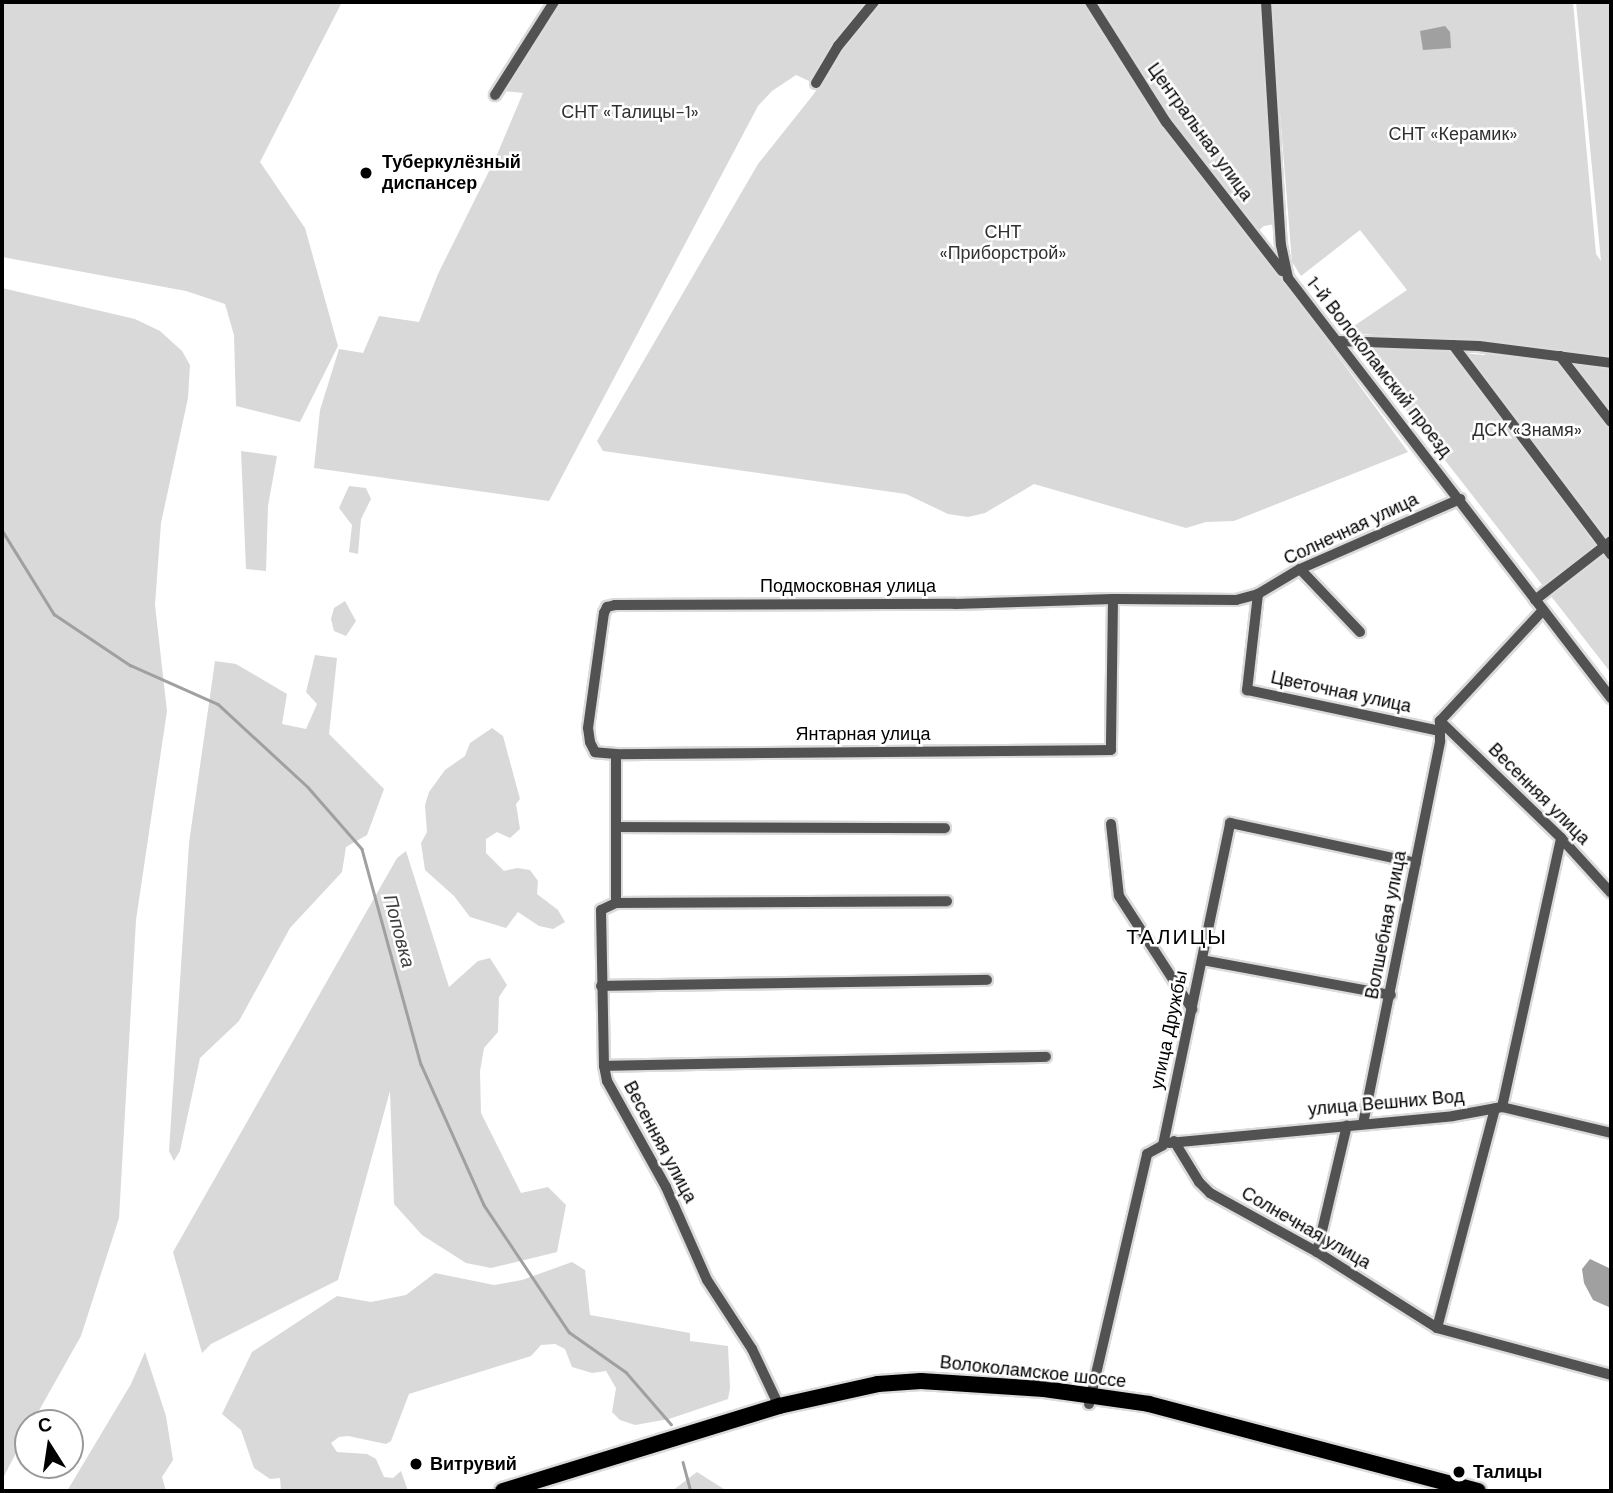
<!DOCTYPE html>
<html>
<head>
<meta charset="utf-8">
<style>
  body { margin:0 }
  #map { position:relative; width:1613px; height:1493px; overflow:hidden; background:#fff; font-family:"DM Sans",sans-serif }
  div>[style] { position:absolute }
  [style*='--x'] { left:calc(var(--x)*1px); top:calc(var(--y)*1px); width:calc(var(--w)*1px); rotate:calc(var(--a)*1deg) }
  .green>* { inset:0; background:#d9d9d9 }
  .water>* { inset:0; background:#a0a0a0 }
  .stream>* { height:2.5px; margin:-1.25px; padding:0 1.25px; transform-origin:1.25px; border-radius:1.25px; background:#a0a0a0 }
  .roads { filter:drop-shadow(2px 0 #dbdbdb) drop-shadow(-2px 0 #dbdbdb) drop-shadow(0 2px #dbdbdb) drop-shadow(0 -2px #dbdbdb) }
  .minor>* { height:10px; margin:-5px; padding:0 5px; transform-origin:5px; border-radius:5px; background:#525252 }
  .primary>* { height:16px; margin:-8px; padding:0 8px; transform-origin:8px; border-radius:8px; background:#000 }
  .dots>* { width:19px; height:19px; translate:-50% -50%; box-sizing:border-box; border:4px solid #fff; border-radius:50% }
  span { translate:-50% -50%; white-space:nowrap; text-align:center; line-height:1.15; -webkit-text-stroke:5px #fff; paint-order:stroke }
  .park-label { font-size:18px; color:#303030 }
  .street-label { font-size:18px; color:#000 }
  .poi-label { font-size:18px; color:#000; font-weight:700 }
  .left { translate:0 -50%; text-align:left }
  .water-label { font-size:19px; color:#414141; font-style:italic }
  .quarter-label { font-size:21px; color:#000; letter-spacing:2px }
  .frame { position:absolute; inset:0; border:4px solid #000; pointer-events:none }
  .north { position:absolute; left:14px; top:1409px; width:70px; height:70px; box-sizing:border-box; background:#fff; border:2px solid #999; border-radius:50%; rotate:348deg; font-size:19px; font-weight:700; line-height:28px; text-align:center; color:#000 }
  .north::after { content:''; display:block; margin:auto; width:24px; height:32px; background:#000; clip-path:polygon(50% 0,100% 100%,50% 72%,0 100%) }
</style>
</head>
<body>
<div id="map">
  <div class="green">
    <div style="clip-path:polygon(2px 2px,342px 2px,260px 162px,305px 228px,338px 346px,300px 422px,236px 406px,234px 335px,225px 304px,186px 291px,2px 257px)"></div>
    <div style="clip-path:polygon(562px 2px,866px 2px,809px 81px,796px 75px,772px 91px,758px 106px,549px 501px,314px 468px,320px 410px,339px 349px,363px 353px,379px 316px,419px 322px,438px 274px,496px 157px,523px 93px,503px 91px)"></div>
    <div style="clip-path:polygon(882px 2px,1259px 2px,1274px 224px,1264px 226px,1251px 237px,1408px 452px,1234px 521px,1206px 522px,1186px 528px,1034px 484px,985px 513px,968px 517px,948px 514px,906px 494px,603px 451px,597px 441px,758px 164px,813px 95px,856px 30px)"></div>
    <div style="clip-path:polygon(1271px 2px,1573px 2px,1596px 254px,1601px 261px,1576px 2px,1611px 2px,1611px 673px,1359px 350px,1363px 345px,1485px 355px,1485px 341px,1359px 334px,1354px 326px,1407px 290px,1360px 230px,1301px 276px,1292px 262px)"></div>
    <div style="clip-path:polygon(2px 288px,135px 319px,160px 331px,182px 351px,190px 365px,188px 398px,161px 523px,155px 605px,167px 711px,136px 920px,119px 1218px,81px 1336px,32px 1423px,28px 1423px,28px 1430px,2px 1480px)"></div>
    <div style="clip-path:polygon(241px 451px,277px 456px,268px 506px,266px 571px,246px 569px)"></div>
    <div style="clip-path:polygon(349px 486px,366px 488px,371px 499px,361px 519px,358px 554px,349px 552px,352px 525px,339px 508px)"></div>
    <div style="clip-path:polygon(345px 601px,356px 621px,346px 636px,334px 631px,331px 619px,334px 608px)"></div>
    <div style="clip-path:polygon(315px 655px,337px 658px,329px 734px,384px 789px,367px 835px,346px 847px,342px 872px,290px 928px,239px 1021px,200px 1058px,180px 1151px,174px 1161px,169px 1151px,189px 843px,215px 661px,236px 664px,287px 694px,282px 724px,306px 729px,317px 704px,306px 692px)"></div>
    <div style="clip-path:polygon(492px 728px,503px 736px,520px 799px,516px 804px,520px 829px,510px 838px,497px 832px,486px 839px,486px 853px,504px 871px,517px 868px,530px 870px,538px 881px,537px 894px,558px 910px,565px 922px,553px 929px,539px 926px,518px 912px,506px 928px,470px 917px,454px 896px,425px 870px,421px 843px,427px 832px,425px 805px,429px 792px,445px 770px,465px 756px,470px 743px)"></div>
    <div style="clip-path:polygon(406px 851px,449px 987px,478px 961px,490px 958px,507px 985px,499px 997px,498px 1032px,484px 1048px,480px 1071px,481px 1113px,521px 1193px,548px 1187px,566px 1205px,557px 1252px,491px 1268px,466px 1263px,422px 1235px,394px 1204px,390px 1091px,338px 1280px,211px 1344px,202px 1353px,173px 1252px,397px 858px)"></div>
    <div style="clip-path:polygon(572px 1262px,585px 1270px,590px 1315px,690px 1333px,690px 1341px,728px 1346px,730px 1388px,728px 1399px,669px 1419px,635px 1425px,620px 1420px,612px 1412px,616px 1388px,606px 1371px,592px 1373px,572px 1367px,565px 1349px,555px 1344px,541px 1345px,531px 1356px,409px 1394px,391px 1441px,386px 1444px,348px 1436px,339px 1437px,331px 1443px,337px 1452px,367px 1454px,376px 1459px,384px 1477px,393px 1478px,401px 1471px,408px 1491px,281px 1491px,280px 1478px,270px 1479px,254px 1468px,241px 1430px,222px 1414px,252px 1352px,337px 1296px,371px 1302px,406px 1295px,435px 1273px,494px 1285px,522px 1280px)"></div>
    <div style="clip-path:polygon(145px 1352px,166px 1416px,173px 1460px,162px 1477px,166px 1491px,67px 1491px,131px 1384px)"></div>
    <div style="clip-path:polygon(697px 1472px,727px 1491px,672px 1491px)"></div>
  </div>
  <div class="water">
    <div style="clip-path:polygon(1445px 26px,1450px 32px,1451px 48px,1423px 50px,1420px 31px)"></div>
    <div style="clip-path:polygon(1590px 1259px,1611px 1269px,1611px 1308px,1593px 1300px,1584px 1283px,1582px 1269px)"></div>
  </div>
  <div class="stream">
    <div style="--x:2;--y:530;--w:99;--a:58.2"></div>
    <div style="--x:54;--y:614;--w:92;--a:33.9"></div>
    <div style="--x:130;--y:665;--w:96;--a:23.9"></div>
    <div style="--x:218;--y:704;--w:122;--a:42.7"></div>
    <div style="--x:308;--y:787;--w:82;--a:48.9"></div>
    <div style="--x:362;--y:849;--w:223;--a:74.7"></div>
    <div style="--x:421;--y:1064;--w:154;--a:65.9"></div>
    <div style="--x:484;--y:1205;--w:153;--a:56.2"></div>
    <div style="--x:569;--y:1332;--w:70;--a:35.1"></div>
    <div style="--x:626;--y:1372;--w:69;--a:49.1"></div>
    <div style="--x:683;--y:1462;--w:30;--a:75"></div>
  </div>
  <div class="roads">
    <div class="minor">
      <div style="--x:1090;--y:2;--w:142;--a:57.7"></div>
      <div style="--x:1166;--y:122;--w:189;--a:52.1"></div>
      <div style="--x:1266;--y:2;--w:243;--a:86.5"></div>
      <div style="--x:1281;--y:245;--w:34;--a:78"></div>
      <div style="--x:1288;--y:278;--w:530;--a:52.44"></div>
      <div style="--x:816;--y:83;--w:43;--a:-59.3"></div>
      <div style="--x:838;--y:46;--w:57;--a:-50.7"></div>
      <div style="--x:495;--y:95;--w:110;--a:-57.6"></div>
      <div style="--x:1337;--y:341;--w:142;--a:2"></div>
      <div style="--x:1479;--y:346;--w:133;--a:7.3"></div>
      <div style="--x:1453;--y:345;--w:263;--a:53"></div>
      <div style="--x:1560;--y:356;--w:83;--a:52.3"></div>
      <div style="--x:1300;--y:569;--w:87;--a:46.4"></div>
      <div style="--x:1258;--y:594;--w:97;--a:96.5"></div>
      <div style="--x:1247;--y:690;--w:197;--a:12"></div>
      <div style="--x:1113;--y:599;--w:151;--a:90.8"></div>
      <div style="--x:1111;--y:750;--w:495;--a:179.5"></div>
      <div style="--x:616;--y:754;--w:21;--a:-175"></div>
      <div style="--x:595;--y:752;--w:11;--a:-117"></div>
      <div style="--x:590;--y:742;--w:14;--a:-98"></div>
      <div style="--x:588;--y:728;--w:116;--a:-82.1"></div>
      <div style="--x:604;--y:613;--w:7;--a:-63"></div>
      <div style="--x:607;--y:607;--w:8;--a:-14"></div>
      <div style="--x:615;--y:605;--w:340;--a:-0.2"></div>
      <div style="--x:955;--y:604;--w:158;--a:-1.8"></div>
      <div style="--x:1113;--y:599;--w:123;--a:0.5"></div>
      <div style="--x:1236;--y:600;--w:23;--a:-15"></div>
      <div style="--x:1258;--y:594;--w:49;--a:-30.8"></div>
      <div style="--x:1300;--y:569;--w:175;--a:-23.6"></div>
      <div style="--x:1535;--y:600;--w:96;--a:-37.8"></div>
      <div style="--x:1440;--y:721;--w:168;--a:44"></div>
      <div style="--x:1561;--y:838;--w:74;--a:47.7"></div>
      <div style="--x:1111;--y:824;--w:72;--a:83.7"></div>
      <div style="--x:1119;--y:896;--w:135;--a:57.1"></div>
      <div style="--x:616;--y:827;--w:329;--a:0.2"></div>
      <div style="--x:616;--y:903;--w:149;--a:-90"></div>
      <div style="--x:1202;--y:960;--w:192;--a:10.5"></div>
      <div style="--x:601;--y:986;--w:386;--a:-0.9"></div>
      <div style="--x:604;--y:1066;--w:442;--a:-1.2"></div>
      <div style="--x:1502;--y:1107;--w:275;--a:-77.6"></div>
      <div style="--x:1363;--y:1124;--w:391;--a:-78.6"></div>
      <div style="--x:1440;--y:741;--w:20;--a:-90"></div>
      <div style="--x:1440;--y:721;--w:151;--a:-47.1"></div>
      <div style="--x:1174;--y:1141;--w:48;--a:58.6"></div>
      <div style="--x:1199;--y:1182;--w:16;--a:45"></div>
      <div style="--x:1210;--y:1193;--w:122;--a:28.9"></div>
      <div style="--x:1317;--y:1252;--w:142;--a:32.3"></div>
      <div style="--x:1437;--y:1328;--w:180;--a:15.1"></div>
      <div style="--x:1169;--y:1143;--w:285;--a:-5.4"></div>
      <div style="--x:1453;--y:1116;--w:50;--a:-10.4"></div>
      <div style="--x:1502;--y:1107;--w:112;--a:13.4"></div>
      <div style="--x:1317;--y:1252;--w:130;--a:-76.7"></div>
      <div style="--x:1437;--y:1328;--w:227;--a:-75.2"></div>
      <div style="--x:1089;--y:1404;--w:257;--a:-76.9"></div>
      <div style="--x:1147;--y:1154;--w:18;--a:-29"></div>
      <div style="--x:1163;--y:1145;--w:329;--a:-78.2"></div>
      <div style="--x:1230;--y:823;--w:190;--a:12.1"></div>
      <div style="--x:779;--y:1406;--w:63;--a:-115.3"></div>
      <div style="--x:752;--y:1349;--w:82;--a:-123.1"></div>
      <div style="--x:707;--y:1280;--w:102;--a:-113.8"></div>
      <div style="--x:666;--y:1187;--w:121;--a:-119.1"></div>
      <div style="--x:607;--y:1081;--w:15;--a:-101"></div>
      <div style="--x:604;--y:1066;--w:156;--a:-91.1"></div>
      <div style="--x:601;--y:910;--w:17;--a:-25"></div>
      <div style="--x:616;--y:903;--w:331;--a:-0.3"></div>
    </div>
    <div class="primary">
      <div style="--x:503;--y:1491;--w:289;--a:-17.1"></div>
      <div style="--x:779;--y:1406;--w:101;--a:-12.5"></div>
      <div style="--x:878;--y:1384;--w:43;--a:-4"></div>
      <div style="--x:921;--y:1381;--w:123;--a:3.7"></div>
      <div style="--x:1044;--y:1389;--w:106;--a:8.1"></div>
      <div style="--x:1149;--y:1404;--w:340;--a:14.8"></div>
    </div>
  </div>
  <div class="dots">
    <div style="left:366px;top:173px;background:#000"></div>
    <div style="left:416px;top:1464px;background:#000"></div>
    <div style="left:1459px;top:1472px;background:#000"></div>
  </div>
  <div class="park-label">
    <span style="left:630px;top:112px">СНТ «Талицы-1»</span>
    <span style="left:1453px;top:134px">СНТ «Керамик»</span>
    <span style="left:1003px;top:243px">СНТ<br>«Приборстрой»</span>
    <span style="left:1527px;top:430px">ДСК «Знамя»</span>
  </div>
  <div class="street-label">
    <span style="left:1200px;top:132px;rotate:54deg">Центральная улица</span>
    <span style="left:1379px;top:367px;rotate:52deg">1-й Волоколамский проезд</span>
    <span style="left:1351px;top:529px;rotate:-25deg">Солнечная улица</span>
    <span style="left:848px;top:586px">Подмосковная улица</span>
    <span style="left:1341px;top:692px;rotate:12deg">Цветочная улица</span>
    <span style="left:863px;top:734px">Янтарная улица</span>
    <span style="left:1539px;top:794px;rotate:45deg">Весенняя улица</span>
    <span style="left:1386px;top:925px;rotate:-79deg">Волшебная улица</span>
    <span style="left:1169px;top:1030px;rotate:-78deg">улица Дружбы</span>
    <span style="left:1386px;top:1103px;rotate:-5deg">улица Вешних Вод</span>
    <span style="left:660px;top:1142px;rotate:62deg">Весенняя улица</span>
    <span style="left:1306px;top:1228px;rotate:30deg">Солнечная улица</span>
    <span style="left:1033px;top:1372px;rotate:6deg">Волоколамское шоссе</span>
  </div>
  <div class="poi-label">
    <span class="left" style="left:382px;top:173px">Туберкулёзный<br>диспансер</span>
    <span class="left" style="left:430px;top:1464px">Витрувий</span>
    <span class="left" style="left:1473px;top:1472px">Талицы</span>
  </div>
  <div class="water-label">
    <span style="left:399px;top:931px;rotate:75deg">Поповка</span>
  </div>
  <div class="quarter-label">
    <span style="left:1177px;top:937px">ТАЛИЦЫ</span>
  </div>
  <div class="frame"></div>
  <div class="north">С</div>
</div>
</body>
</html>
